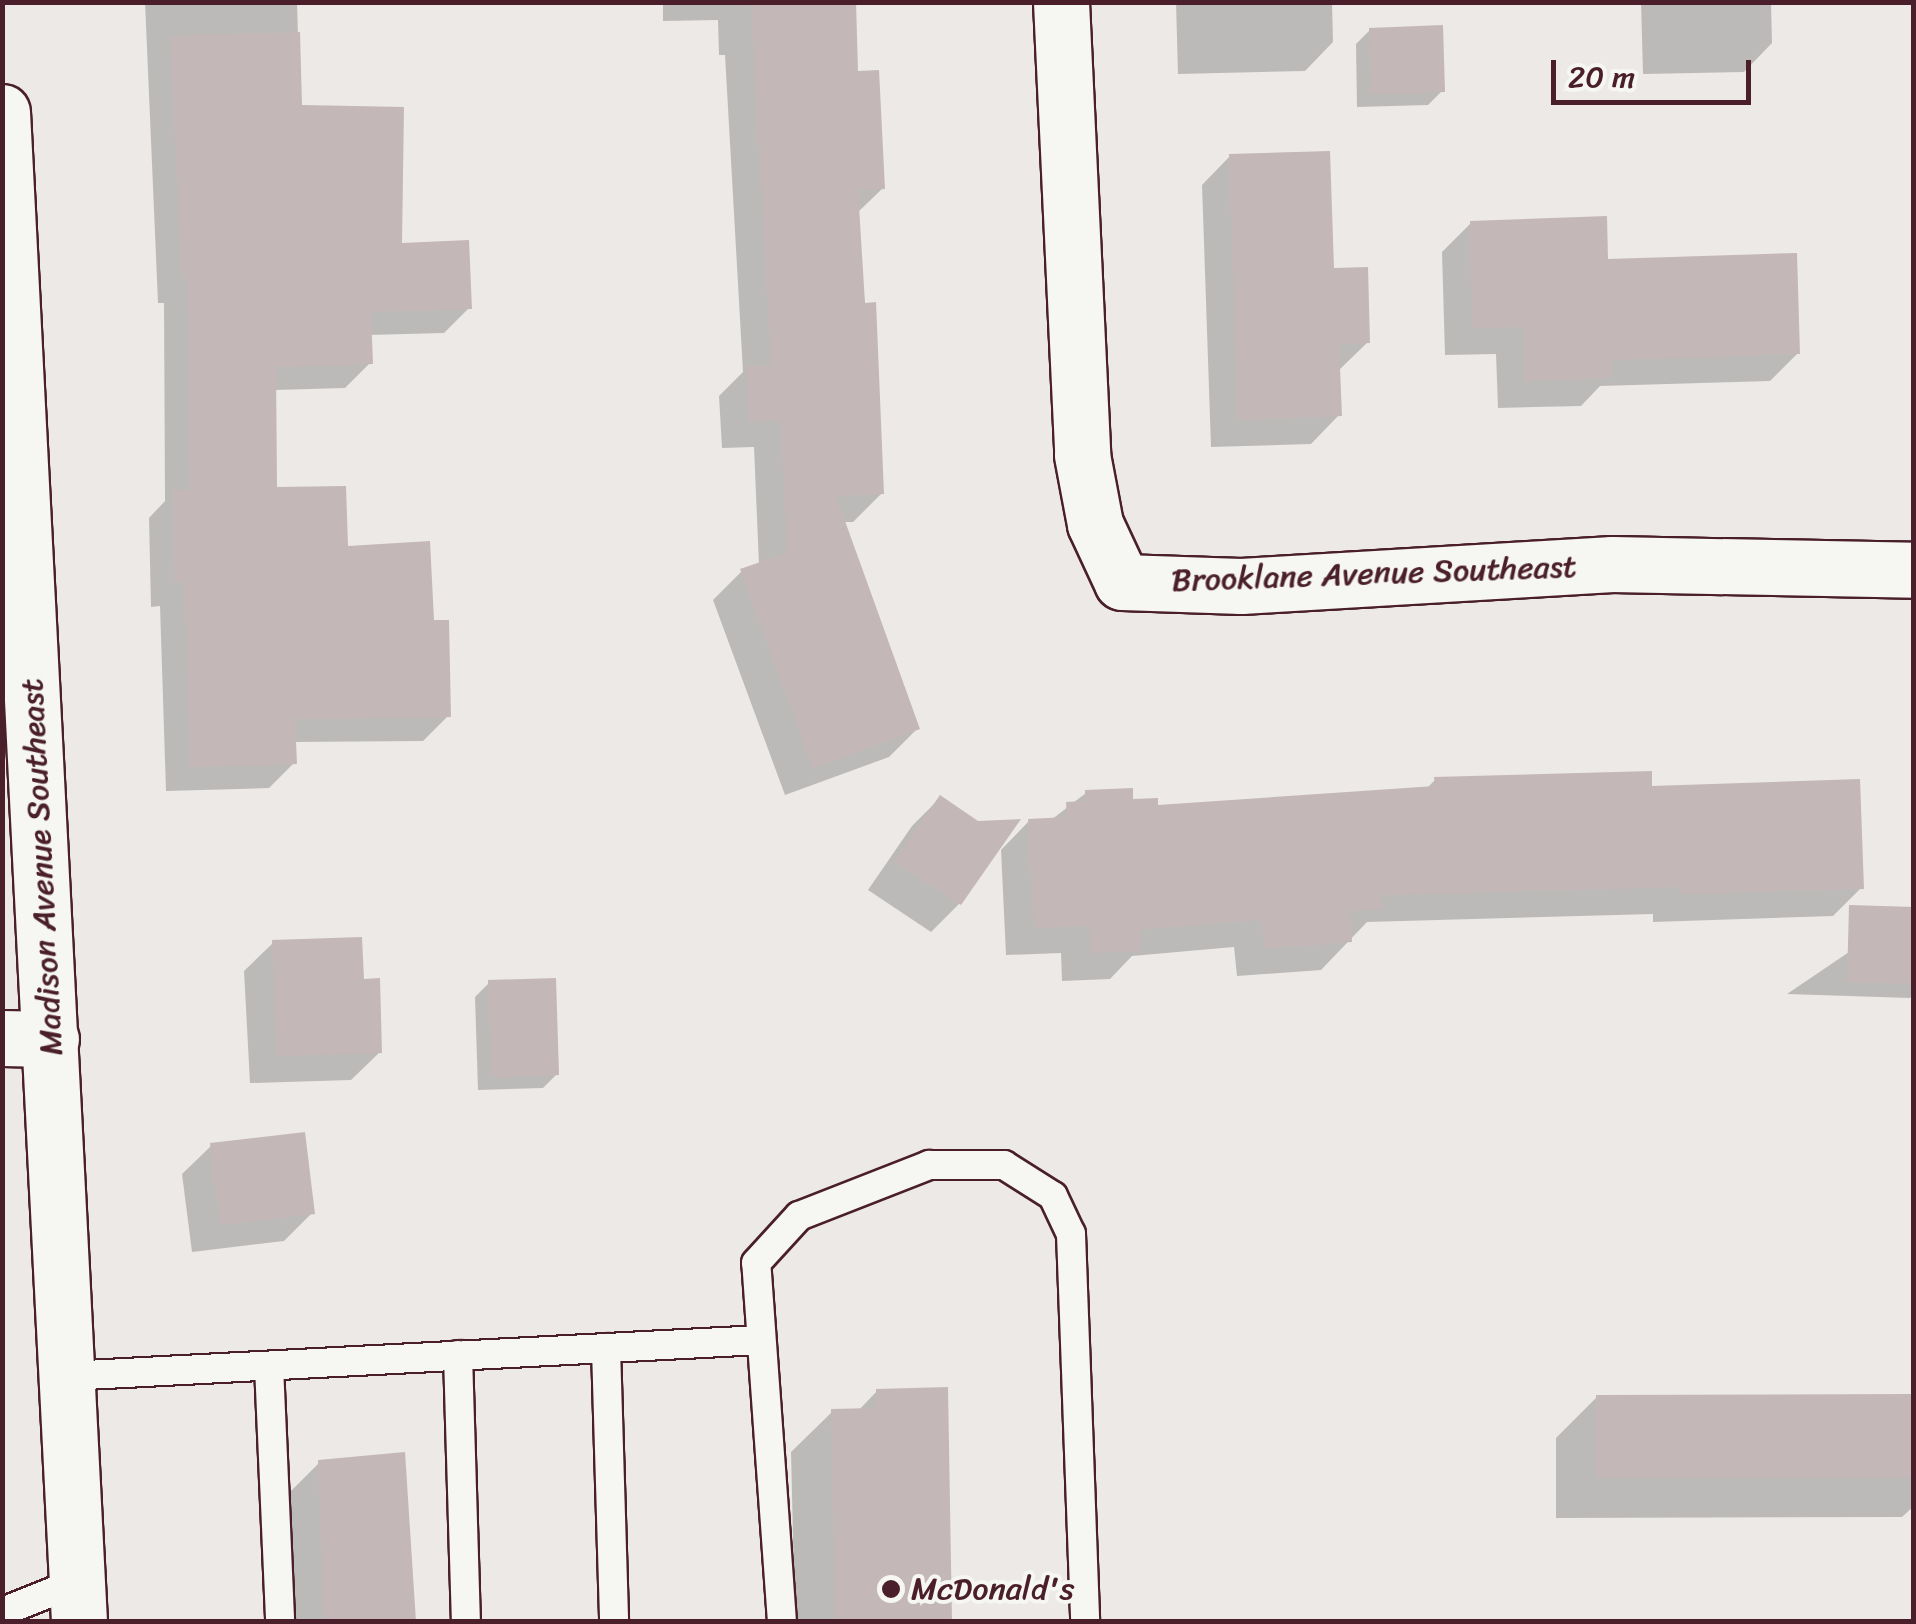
<!DOCTYPE html>
<html>
<head>
<meta charset="utf-8">
<style>
  body { margin:0 }
  #map { position:relative; width:1916px; height:1624px; overflow:hidden; background:#ece9e6; font-family:Sriracha,sans-serif }
  div>[style] { position:absolute }
  [style*='--x'] { left:calc(var(--x)*1px); top:calc(var(--y)*1px); width:calc(var(--w)*1px); rotate:calc(var(--a)*1deg) }
  .shadow>* { inset:0; background:#0003 }
  .building>* { inset:0; background:#c4b7b7 }
  .roads { filter:drop-shadow(2px 0 #4a1f2b) drop-shadow(-2px 0 #4a1f2b) drop-shadow(0 2px #4a1f2b) drop-shadow(0 -2px #4a1f2b) }
  .lane>* { height:28px; margin:-14px; padding:0 14px; transform-origin:14px; border-radius:14px; background:#f6f6f2 }
  .street>* { height:55px; margin:-27.5px; padding:0 27.5px; transform-origin:27.5px; border-radius:27.5px; background:#f6f6f2 }
  .secondary>* { height:55px; margin:-27.5px; padding:0 27.5px; transform-origin:27.5px; border-radius:27.5px; background:#f6f6f2 }
  .dots>* { width:28px; height:28px; translate:-50% -50%; box-sizing:border-box; border:5px solid #f6f6f2; border-radius:50% }
  span { translate:-50% -50%; white-space:nowrap; text-align:center; line-height:1.15; -webkit-text-stroke:8px #f6f6f2; paint-order:stroke }
  .street-label { font-size:32px; color:#4a1f2b }
  .poi-label { font-size:32px; color:#4a1f2b }
  .left { translate:0 -50%; text-align:left }
  .frame { position:absolute; inset:0; border:5px solid #4a1f2b; pointer-events:none }
  .scale { position:absolute; left:1551px; top:60px; width:200px; height:45px; box-sizing:border-box; border:5px solid #4a1f2b; border-top:0; padding-left:12px; font-size:30px; line-height:35px; white-space:nowrap; color:#4a1f2b; -webkit-text-stroke:8px #f6f6f2; paint-order:stroke }
</style>
</head>
<body>
<div id="map">
  <div class="shadow">
    <div style="clip-path:polygon(145px 2px,297px 2px,300px 108px,399px 245px,469px 308px,444px 333px,369px 335px,370px 363px,345px 388px,274px 390px,275px 490px,431px 622px,448px 716px,423px 741px,294px 742px,294px 763px,269px 788px,166px 791px,160px 606px,151px 607px,149px 518px,165px 501px,164px 303px,158px 303px)"></div>
    <div style="clip-path:polygon(663px 2px,853px 2px,855px 74px,883px 188px,857px 213px,881px 494px,853px 522px,843px 522px,918px 728px,889px 757px,785px 795px,713px 600px,741px 572px,759px 565px,754px 447px,722px 448px,719px 396px,743px 372px,725px 55px,719px 55px,718px 20px,663px 21px)"></div>
    <div style="clip-path:polygon(1176px 2px,1332px 2px,1333px 42px,1305px 71px,1178px 74px)"></div>
    <div style="clip-path:polygon(1641px 2px,1771px 2px,1772px 43px,1744px 72px,1643px 74px)"></div>
    <div style="clip-path:polygon(1370px 30px,1442px 91px,1428px 105px,1357px 107px,1356px 44px)"></div>
    <div style="clip-path:polygon(1230px 156px,1332px 270px,1368px 342px,1339px 370px,1339px 415px,1311px 444px,1211px 447px,1202px 185px)"></div>
    <div style="clip-path:polygon(1471px 223px,1606px 262px,1798px 353px,1770px 381px,1600px 386px,1581px 406px,1498px 408px,1496px 354px,1445px 355px,1442px 252px)"></div>
    <div style="clip-path:polygon(1435px 780px,1650px 788px,1861px 888px,1833px 916px,1653px 922px,1653px 914px,1367px 922px,1321px 970px,1237px 976px,1234px 947px,1132px 956px,1110px 979px,1062px 981px,1061px 953px,1006px 955px,1001px 850px,1029px 821px,1051px 820px,1086px 793px,1155px 808px,1426px 789px)"></div>
    <div style="clip-path:polygon(940px 798px,978px 823px,1016px 822px,959px 904px,931px 932px,868px 890px,912px 826px)"></div>
    <div style="clip-path:polygon(1914px 908px,1914px 994px,1910px 998px,1787px 994px)"></div>
    <div style="clip-path:polygon(273px 943px,362px 982px,380px 1052px,351px 1080px,250px 1083px,244px 971px)"></div>
    <div style="clip-path:polygon(489px 983px,557px 1074px,543px 1088px,478px 1090px,475px 997px)"></div>
    <div style="clip-path:polygon(211px 1146px,312px 1213px,284px 1241px,192px 1252px,182px 1174px)"></div>
    <div style="clip-path:polygon(877px 1391px,950px 1622px,795px 1622px,791px 1452px,832px 1412px,858px 1411px)"></div>
    <div style="clip-path:polygon(1914px 1396px,1914px 1506px,1902px 1517px,1556px 1518px,1556px 1438px,1597px 1397px)"></div>
    <div style="clip-path:polygon(319px 1463px,414px 1622px,283px 1622px,278px 1504px)"></div>
  </div>
  <div class="building">
    <div style="clip-path:polygon(751px 2px,856px 2px,858px 71px,879px 70px,885px 189px,858px 190px,865px 303px,876px 302px,884px 494px,836px 496px,920px 729px,813px 768px,740px 569px,787px 553px,781px 420px,749px 421px,746px 365px,771px 365px)"></div>
    <div style="clip-path:polygon(1443px 25px,1445px 92px,1370px 94px,1369px 28px)"></div>
    <div style="clip-path:polygon(300px 32px,302px 105px,404px 107px,402px 243px,469px 240px,472px 309px,371px 312px,373px 364px,276px 367px,277px 487px,346px 486px,348px 546px,430px 541px,434px 620px,449px 620px,451px 717px,295px 719px,297px 764px,190px 767px,184px 582px,175px 583px,173px 490px,189px 490px,188px 279px,182px 279px,170px 36px)"></div>
    <div style="clip-path:polygon(1330px 151px,1334px 268px,1368px 267px,1370px 343px,1339px 344px,1342px 416px,1238px 420px,1229px 154px)"></div>
    <div style="clip-path:polygon(1607px 216px,1608px 259px,1797px 253px,1800px 354px,1611px 360px,1612px 378px,1525px 381px,1524px 327px,1472px 328px,1470px 221px)"></div>
    <div style="clip-path:polygon(1652px 771px,1652px 786px,1860px 779px,1864px 889px,1681px 894px,1680px 887px,1382px 895px,1383px 909px,1350px 911px,1352px 942px,1264px 949px,1262px 920px,1140px 930px,1140px 951px,1090px 953px,1089px 926px,1034px 928px,1028px 819px,1067px 817px,1066px 802px,1085px 801px,1085px 790px,1133px 788px,1133px 799px,1158px 798px,1158px 805px,1435px 786px,1434px 777px)"></div>
    <div style="clip-path:polygon(940px 795px,978px 821px,1021px 819px,961px 905px,894px 861px)"></div>
    <div style="clip-path:polygon(1849px 905px,1914px 907px,1914px 984px,1847px 982px)"></div>
    <div style="clip-path:polygon(362px 937px,364px 979px,380px 978px,382px 1053px,277px 1056px,272px 940px)"></div>
    <div style="clip-path:polygon(556px 978px,559px 1075px,491px 1077px,488px 980px)"></div>
    <div style="clip-path:polygon(305px 1132px,315px 1214px,220px 1225px,210px 1143px)"></div>
    <div style="clip-path:polygon(948px 1387px,952px 1622px,835px 1622px,831px 1409px,876px 1408px,876px 1389px)"></div>
    <div style="clip-path:polygon(1914px 1394px,1914px 1477px,1596px 1478px,1596px 1395px)"></div>
    <div style="clip-path:polygon(405px 1452px,416px 1622px,324px 1622px,318px 1460px)"></div>
  </div>
  <div class="roads">
    <div class="lane">
      <div style="--x:606;--y:1348;--w:274;--a:88.3"></div>
      <div style="--x:458;--y:1355;--w:267;--a:88.3"></div>
      <div style="--x:269;--y:1366;--w:256;--a:87.5"></div>
      <div style="--x:67;--y:1376;--w:695;--a:-2.97"></div>
      <div style="--x:2;--y:1612;--w:81;--a:-21.8"></div>
      <div style="--x:782;--y:1622;--w:360;--a:-94.1"></div>
      <div style="--x:756;--y:1263;--w:64;--a:-47.5"></div>
      <div style="--x:799;--y:1216;--w:140;--a:-21.4"></div>
      <div style="--x:929;--y:1165;--w:75;--a:0"></div>
      <div style="--x:1004;--y:1165;--w:58;--a:32.3"></div>
      <div style="--x:1053;--y:1196;--w:42;--a:64.7"></div>
      <div style="--x:1071;--y:1234;--w:388;--a:87.9"></div>
    </div>
    <div class="street">
      <div style="--x:1061;--y:2;--w:453;--a:87.3"></div>
      <div style="--x:1082;--y:455;--w:70;--a:79.3"></div>
      <div style="--x:1095;--y:524;--w:64;--a:65"></div>
      <div style="--x:1122;--y:582;--w:119;--a:1.9"></div>
      <div style="--x:1241;--y:586;--w:372;--a:-3.4"></div>
      <div style="--x:1612;--y:564;--w:302;--a:1.1"></div>
      <div style="--x:2;--y:1038;--w:49;--a:1.2"></div>
    </div>
    <div class="secondary">
      <div style="--x:2;--y:112;--w:1512;--a:87.08"></div>
    </div>
  </div>
  <div class="dots">
    <div style="left:891px;top:1589px;background:#4a1f2b"></div>
  </div>
  <div class="street-label">
    <span style="left:1374px;top:574px;rotate:-2deg">Brooklane Avenue Southeast</span>
    <span style="left:42px;top:867px;rotate:-93deg">Madison Avenue Southeast</span>
  </div>
  <div class="poi-label">
    <span class="left" style="left:911px;top:1589px">McDonald's</span>
  </div>
  <div class="frame"></div>
  <div class="scale">20 m</div>
</div>
</body>
</html>
